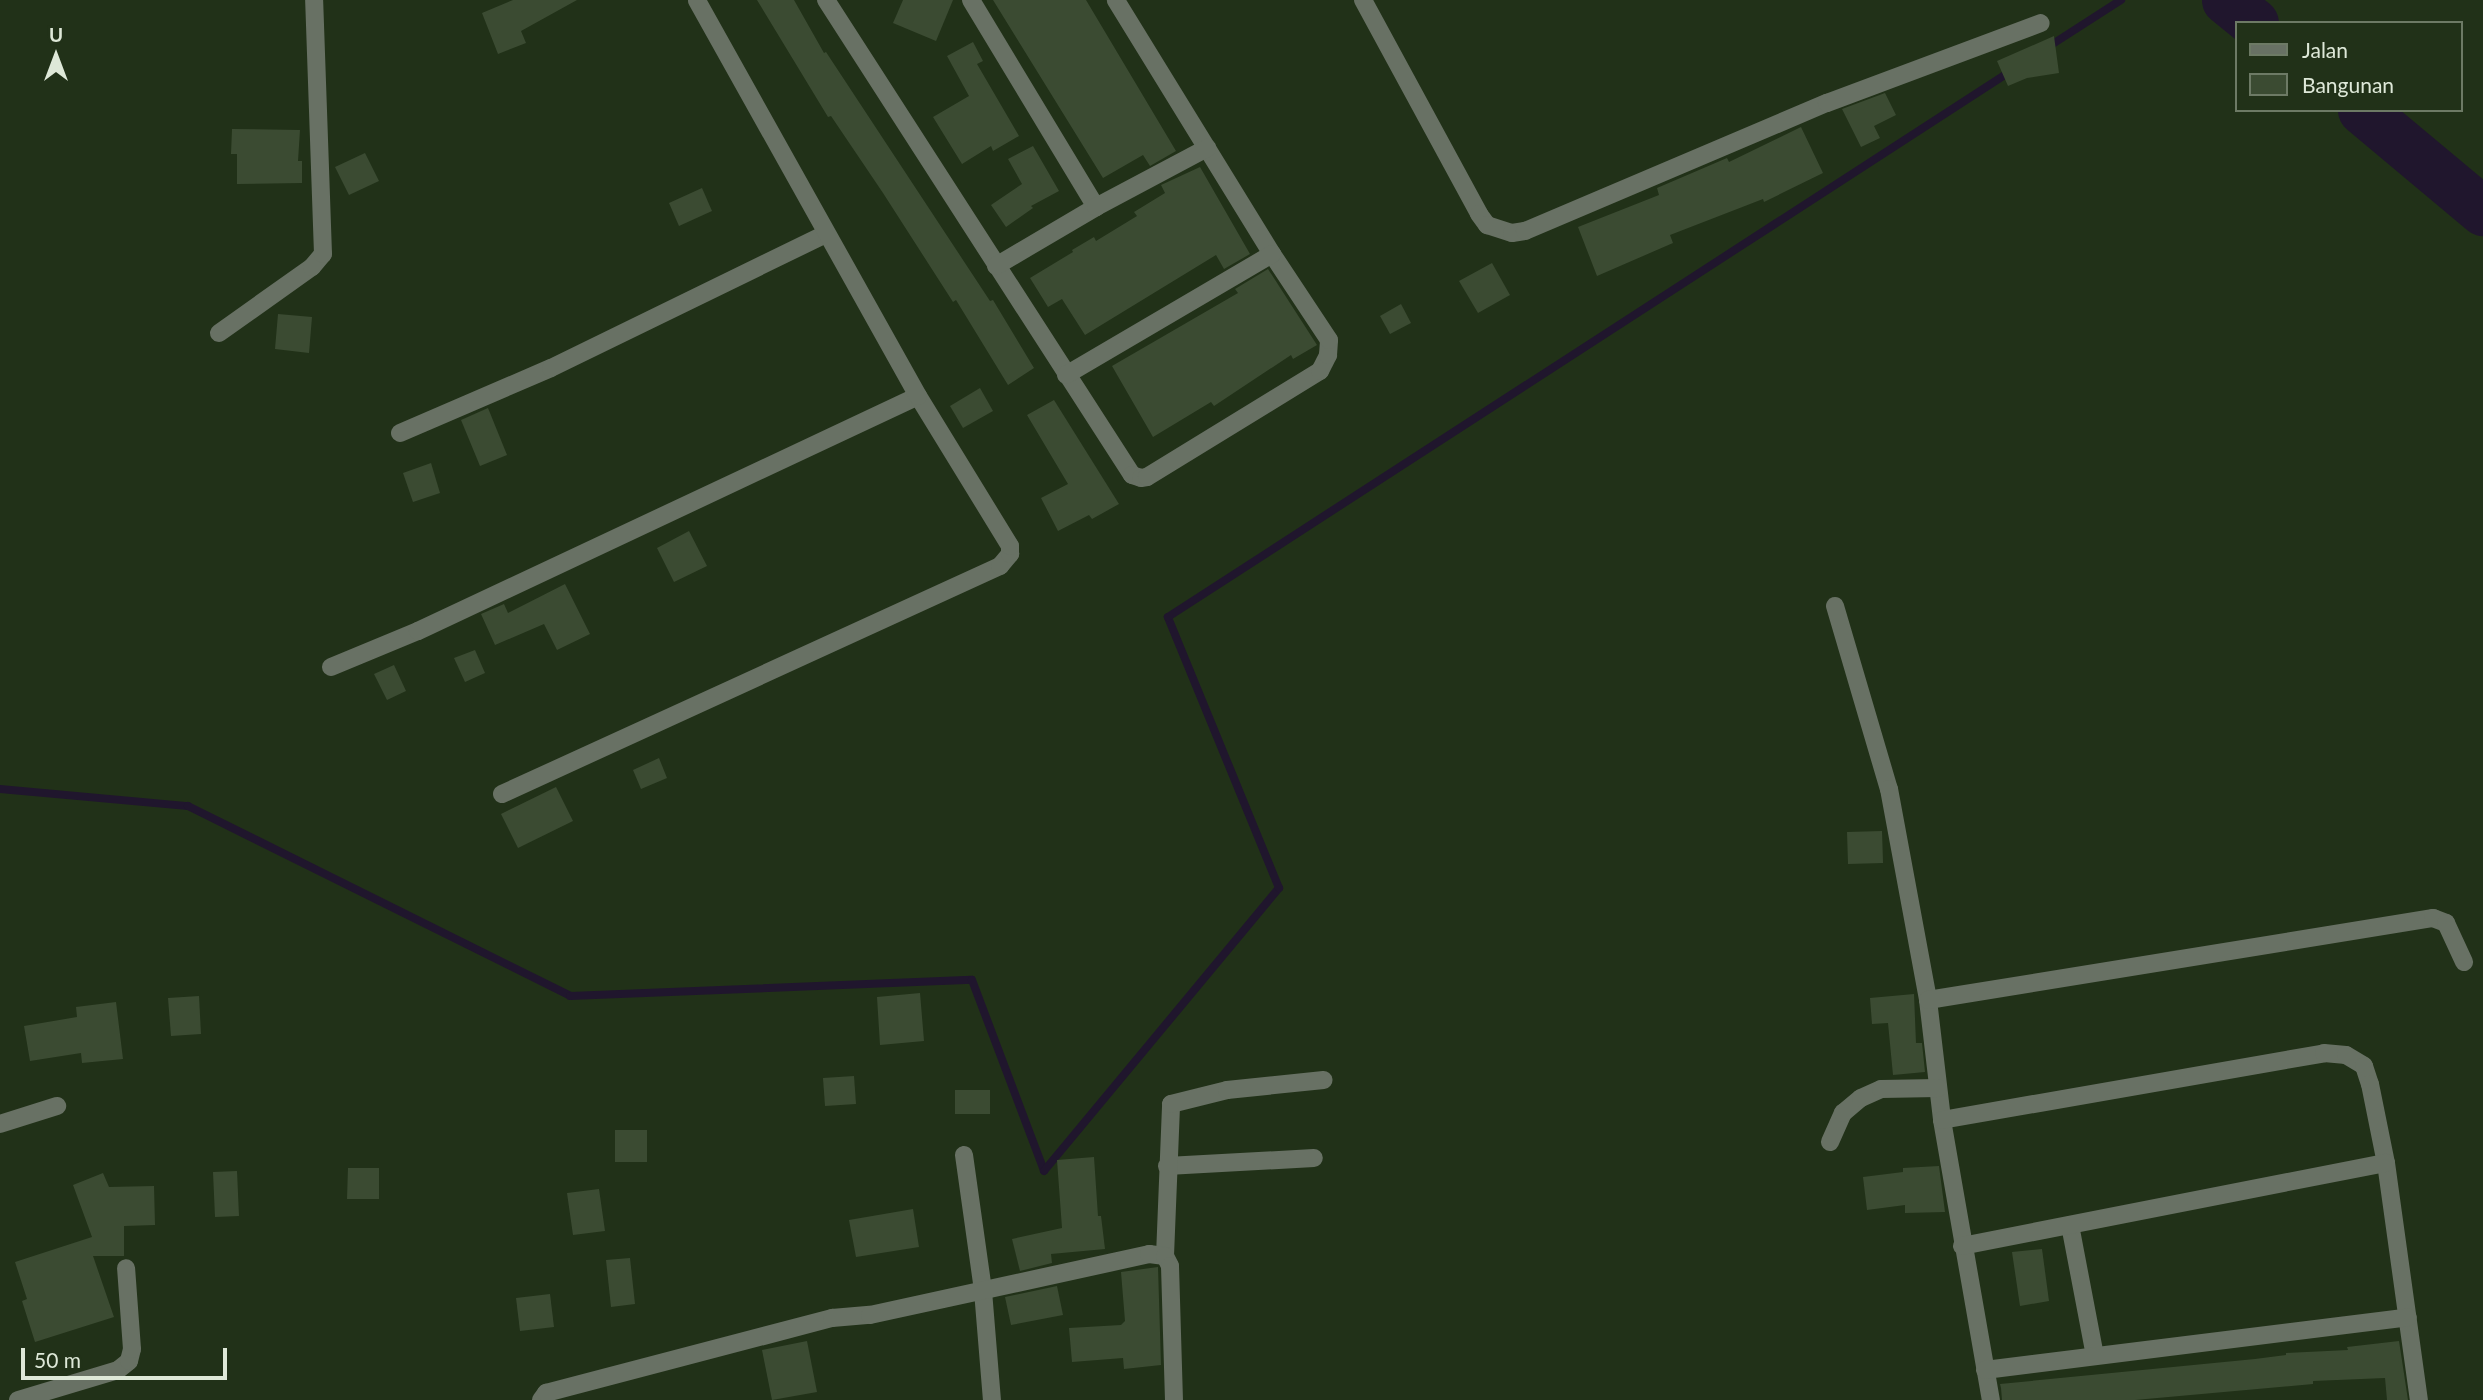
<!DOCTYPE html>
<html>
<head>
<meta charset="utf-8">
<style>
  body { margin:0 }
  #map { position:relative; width:2483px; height:1400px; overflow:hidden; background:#213118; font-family:Lato,sans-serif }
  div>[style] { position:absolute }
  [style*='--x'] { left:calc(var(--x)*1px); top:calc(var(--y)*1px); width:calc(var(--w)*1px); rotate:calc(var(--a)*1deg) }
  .stream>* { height:8px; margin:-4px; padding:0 4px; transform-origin:4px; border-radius:4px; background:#20162d }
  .river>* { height:49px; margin:-24.5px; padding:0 24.5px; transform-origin:24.5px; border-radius:24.5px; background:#20162d }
  .building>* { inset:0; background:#3b4b32 }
  .minor>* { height:18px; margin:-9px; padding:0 9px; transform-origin:9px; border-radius:9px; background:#687164 }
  span { translate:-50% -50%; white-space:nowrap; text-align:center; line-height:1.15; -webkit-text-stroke:5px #213118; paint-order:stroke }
  .legend { position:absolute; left:2235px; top:21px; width:228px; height:91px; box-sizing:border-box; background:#213118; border:2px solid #6d7a65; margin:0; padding:9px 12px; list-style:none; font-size:21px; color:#dee8d8 }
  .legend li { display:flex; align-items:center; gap:14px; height:35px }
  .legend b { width:35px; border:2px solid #6d7a65 }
  .north { position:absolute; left:21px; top:21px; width:70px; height:70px; -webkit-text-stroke:5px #213118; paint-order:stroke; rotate:0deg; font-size:19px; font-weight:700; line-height:28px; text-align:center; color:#dee8d8 }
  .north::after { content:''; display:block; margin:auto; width:24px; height:32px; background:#dee8d8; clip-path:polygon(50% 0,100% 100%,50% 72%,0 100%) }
  .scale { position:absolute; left:21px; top:1348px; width:206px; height:32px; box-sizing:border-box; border:4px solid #dee8d8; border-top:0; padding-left:9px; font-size:21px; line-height:24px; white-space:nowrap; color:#dee8d8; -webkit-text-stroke:5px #213118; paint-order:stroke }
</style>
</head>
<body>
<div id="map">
  <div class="stream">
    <div style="--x:2048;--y:47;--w:87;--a:-32.8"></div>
    <div style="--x:0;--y:789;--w:189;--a:5.2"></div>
    <div style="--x:188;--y:806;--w:427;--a:26.4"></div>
    <div style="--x:570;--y:996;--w:402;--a:-2.3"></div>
    <div style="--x:972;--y:980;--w:204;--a:69.3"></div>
    <div style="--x:1044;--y:1171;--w:368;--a:-50.3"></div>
    <div style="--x:1279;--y:888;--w:293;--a:-112.3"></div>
    <div style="--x:1168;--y:617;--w:1004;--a:-32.93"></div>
  </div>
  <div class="river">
    <div style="--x:2226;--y:0;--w:36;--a:39"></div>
    <div style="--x:2362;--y:110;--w:158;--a:39.9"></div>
  </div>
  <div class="building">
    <div style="clip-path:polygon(513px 0,577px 0,521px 31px,526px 43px,498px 54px,482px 13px)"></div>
    <div style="clip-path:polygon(757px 0,794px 0,824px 53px,826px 52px,990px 301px,993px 300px,1034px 368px,1008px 385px,956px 300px,953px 302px,883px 193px,831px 116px,828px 117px)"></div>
    <div style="clip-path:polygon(903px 0,953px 0,936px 41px,893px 23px)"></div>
    <div style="clip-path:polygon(993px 0,1086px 0,1176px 151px,1150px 166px,1143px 155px,1103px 178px)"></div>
    <div style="clip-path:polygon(2054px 36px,2059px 73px,2027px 78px,2008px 86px,1997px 61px)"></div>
    <div style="clip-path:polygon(973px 42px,983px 61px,977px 64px,1019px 136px,993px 151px,991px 146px,962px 164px,933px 117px,969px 96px,947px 56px)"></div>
    <div style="clip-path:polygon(1885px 93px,1896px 115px,1874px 126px,1880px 138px,1861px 147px,1842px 109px)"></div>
    <div style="clip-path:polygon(1801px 127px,1823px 173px,1764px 202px,1763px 199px,1670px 235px,1673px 243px,1597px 276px,1578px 227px,1659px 195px,1657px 188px,1727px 158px,1729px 162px)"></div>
    <div style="clip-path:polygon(232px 129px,300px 130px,298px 161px,302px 161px,302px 183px,237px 184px,237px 154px,231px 154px)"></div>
    <div style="clip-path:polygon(1033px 146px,1059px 191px,1031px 206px,1033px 208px,1006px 227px,991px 205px,1022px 184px,1008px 159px)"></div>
    <div style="clip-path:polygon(365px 153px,379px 181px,349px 195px,335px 167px)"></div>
    <div style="clip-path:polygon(1200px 167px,1250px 254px,1224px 269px,1216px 255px,1085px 335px,1062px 299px,1048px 307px,1030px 278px,1073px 252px,1072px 250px,1094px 237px,1096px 241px,1137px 216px,1134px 212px,1165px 193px,1161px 185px)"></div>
    <div style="clip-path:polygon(702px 188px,712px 211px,679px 226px,669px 203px)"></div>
    <div style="clip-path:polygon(1492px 263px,1510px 295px,1478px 313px,1459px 281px)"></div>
    <div style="clip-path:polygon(1268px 269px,1317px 345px,1293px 359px,1291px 355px,1214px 406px,1211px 402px,1153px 437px,1112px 366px,1238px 293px,1235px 289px)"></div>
    <div style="clip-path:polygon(1401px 304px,1411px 323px,1390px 334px,1380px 316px)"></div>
    <div style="clip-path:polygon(278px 314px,312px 317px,309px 353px,275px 349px)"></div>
    <div style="clip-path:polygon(980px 388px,993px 411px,963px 428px,950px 406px)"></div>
    <div style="clip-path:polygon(1054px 400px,1119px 504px,1092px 519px,1089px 515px,1058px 531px,1041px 498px,1068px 484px,1027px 415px)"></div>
    <div style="clip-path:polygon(488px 408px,507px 455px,480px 466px,461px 420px)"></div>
    <div style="clip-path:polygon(431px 463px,440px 493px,413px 502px,403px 473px)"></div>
    <div style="clip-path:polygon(689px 531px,707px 566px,674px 582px,657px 548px)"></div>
    <div style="clip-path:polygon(565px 584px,590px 634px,557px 650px,544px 624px,495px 645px,481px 614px,504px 604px,508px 613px)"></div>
    <div style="clip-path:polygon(475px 650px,485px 673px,465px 682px,454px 658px)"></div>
    <div style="clip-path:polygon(394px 665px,406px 691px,387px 700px,374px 674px)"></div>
    <div style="clip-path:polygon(659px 758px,667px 778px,641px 789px,633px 770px)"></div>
    <div style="clip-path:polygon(556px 787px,573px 821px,518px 848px,501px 814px)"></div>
    <div style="clip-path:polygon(1882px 831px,1883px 863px,1848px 864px,1847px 832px)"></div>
    <div style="clip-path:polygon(920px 993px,924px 1041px,880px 1045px,877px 997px)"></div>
    <div style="clip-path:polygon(1914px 994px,1916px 1043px,1922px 1043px,1925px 1072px,1893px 1075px,1888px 1023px,1872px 1024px,1870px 998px)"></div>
    <div style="clip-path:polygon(199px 996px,201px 1034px,171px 1036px,168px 998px)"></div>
    <div style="clip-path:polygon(116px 1002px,123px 1059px,82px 1063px,81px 1053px,30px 1061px,24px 1026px,77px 1017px,76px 1007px)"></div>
    <div style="clip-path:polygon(854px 1076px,856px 1104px,825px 1106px,823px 1078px)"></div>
    <div style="clip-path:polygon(955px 1090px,990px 1090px,990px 1114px,955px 1114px)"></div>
    <div style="clip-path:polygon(615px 1130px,647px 1130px,647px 1162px,615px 1162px)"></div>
    <div style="clip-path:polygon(1094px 1157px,1098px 1216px,1101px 1216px,1105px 1249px,1051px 1254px,1052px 1263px,1020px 1271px,1012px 1239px,1062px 1228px,1057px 1160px)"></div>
    <div style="clip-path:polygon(1939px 1166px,1945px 1212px,1905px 1213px,1905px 1205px,1867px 1210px,1863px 1177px,1903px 1172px,1903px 1168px)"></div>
    <div style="clip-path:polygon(348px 1168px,379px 1168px,379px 1199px,347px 1199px)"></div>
    <div style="clip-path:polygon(237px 1171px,239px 1216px,215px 1217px,213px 1172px)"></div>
    <div style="clip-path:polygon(103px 1173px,109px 1187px,154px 1186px,155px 1225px,124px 1226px,124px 1256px,93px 1256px,114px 1317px,35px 1342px,22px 1301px,27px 1299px,15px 1262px,92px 1237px,73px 1185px)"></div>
    <div style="clip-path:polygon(599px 1189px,605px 1231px,573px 1235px,567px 1193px)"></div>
    <div style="clip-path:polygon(913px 1209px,919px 1247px,856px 1257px,849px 1220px)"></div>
    <div style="clip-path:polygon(2042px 1249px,2049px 1301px,2020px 1306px,2012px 1252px)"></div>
    <div style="clip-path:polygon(630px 1258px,635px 1304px,611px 1307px,606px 1260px)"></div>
    <div style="clip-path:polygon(1158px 1267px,1161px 1365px,1124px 1369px,1123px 1358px,1072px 1362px,1069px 1328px,1121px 1325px,1125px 1321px,1121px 1272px)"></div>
    <div style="clip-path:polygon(1057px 1286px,1063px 1315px,1011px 1325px,1005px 1297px)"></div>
    <div style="clip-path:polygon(550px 1294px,554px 1327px,520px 1331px,516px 1298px)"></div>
    <div style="clip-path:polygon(807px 1341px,817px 1392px,772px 1400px,762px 1350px)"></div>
    <div style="clip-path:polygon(2399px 1341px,2408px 1400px,2387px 1400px,2385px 1378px,2313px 1381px,2313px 1384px,2135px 1400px,2002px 1400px,2001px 1388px,2000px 1384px,2255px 1359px,2286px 1355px,2286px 1353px,2348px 1350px,2347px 1347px)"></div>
  </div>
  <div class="minor">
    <div style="--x:826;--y:0;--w:565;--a:57.21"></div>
    <div style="--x:1132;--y:475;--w:9;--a:18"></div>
    <div style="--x:1141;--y:478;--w:6;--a:-9"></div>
    <div style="--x:1147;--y:477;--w:203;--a:-31.5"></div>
    <div style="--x:1320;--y:371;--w:18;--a:-63"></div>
    <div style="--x:1328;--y:355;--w:15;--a:-86"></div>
    <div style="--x:1329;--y:340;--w:103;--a:-123.5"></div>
    <div style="--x:1272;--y:254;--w:298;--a:-121.6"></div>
    <div style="--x:971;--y:0;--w:242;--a:58.9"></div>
    <div style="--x:1363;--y:0;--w:243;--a:61.5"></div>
    <div style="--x:1479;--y:214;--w:14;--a:54"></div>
    <div style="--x:1487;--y:225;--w:26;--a:18"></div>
    <div style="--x:1512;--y:233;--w:13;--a:-9"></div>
    <div style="--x:1525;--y:231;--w:328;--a:-23"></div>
    <div style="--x:1827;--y:103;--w:228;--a:-20.5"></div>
    <div style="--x:996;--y:266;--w:116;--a:-30.5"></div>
    <div style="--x:1096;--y:207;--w:126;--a:-28"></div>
    <div style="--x:219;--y:333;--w:114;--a:-35.4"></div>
    <div style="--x:312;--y:267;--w:17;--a:-50"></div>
    <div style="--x:323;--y:254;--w:254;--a:-92"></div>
    <div style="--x:1066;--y:375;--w:239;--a:-30.4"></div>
    <div style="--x:400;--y:433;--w:164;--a:-23.3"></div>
    <div style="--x:551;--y:368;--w:306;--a:-26"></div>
    <div style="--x:1835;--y:606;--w:191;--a:73.6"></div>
    <div style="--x:1889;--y:789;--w:215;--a:79.5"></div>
    <div style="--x:1928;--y:1000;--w:121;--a:83.3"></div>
    <div style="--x:1942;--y:1120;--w:284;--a:80.1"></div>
    <div style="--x:331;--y:667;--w:94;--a:-22.5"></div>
    <div style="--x:418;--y:631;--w:552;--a:-25.17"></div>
    <div style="--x:502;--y:794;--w:548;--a:-24.6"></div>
    <div style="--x:1000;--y:566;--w:16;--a:-50"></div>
    <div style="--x:1010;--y:554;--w:8;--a:-90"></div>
    <div style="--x:1010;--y:546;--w:176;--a:-121.5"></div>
    <div style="--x:918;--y:396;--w:453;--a:-119.2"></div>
    <div style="--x:1928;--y:1000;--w:512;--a:-9.22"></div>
    <div style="--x:2433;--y:918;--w:14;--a:21"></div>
    <div style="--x:2446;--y:923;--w:43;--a:65.2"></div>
    <div style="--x:1942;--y:1120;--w:388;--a:-9.9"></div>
    <div style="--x:2324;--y:1053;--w:22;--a:5"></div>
    <div style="--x:2346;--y:1055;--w:21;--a:31"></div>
    <div style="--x:2364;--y:1066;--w:19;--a:72"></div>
    <div style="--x:2370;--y:1084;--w:81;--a:78.6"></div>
    <div style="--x:2386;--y:1163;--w:239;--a:82.1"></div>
    <div style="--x:0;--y:1124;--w:60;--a:-17.5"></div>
    <div style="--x:1830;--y:1142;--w:32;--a:-66"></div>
    <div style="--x:1843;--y:1113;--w:23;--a:-40"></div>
    <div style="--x:1861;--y:1098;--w:22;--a:-24"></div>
    <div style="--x:1881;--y:1089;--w:57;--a:-1"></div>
    <div style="--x:964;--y:1155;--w:137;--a:82"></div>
    <div style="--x:983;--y:1291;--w:109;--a:85.3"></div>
    <div style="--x:1167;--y:1166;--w:147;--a:-3.1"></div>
    <div style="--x:2070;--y:1225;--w:133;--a:79.2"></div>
    <div style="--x:1962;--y:1246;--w:432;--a:-11.1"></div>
    <div style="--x:1165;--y:1256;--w:152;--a:-87.7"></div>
    <div style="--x:1171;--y:1104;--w:58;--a:-14"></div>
    <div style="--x:1227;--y:1090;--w:97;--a:-5.9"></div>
    <div style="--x:1985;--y:1370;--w:426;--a:-7.1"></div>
    <div style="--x:18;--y:1400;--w:104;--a:-16.7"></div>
    <div style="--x:118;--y:1370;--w:14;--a:-39"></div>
    <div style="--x:129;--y:1361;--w:12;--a:-76"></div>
    <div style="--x:132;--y:1349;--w:81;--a:-94.2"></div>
    <div style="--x:541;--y:1400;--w:9;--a:-54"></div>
    <div style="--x:546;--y:1393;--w:296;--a:-14.7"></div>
    <div style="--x:832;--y:1318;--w:38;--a:-5"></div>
    <div style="--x:870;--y:1315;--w:286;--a:-12.3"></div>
    <div style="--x:1149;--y:1254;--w:16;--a:7"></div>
    <div style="--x:1165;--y:1256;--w:11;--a:63"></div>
    <div style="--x:1170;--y:1266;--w:134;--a:88.3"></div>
  </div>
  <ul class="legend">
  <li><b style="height:9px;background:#687164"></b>Jalan</li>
  <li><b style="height:19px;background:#3b4b32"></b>Bangunan</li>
  </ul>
  <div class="north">U</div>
  <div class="scale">50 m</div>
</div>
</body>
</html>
